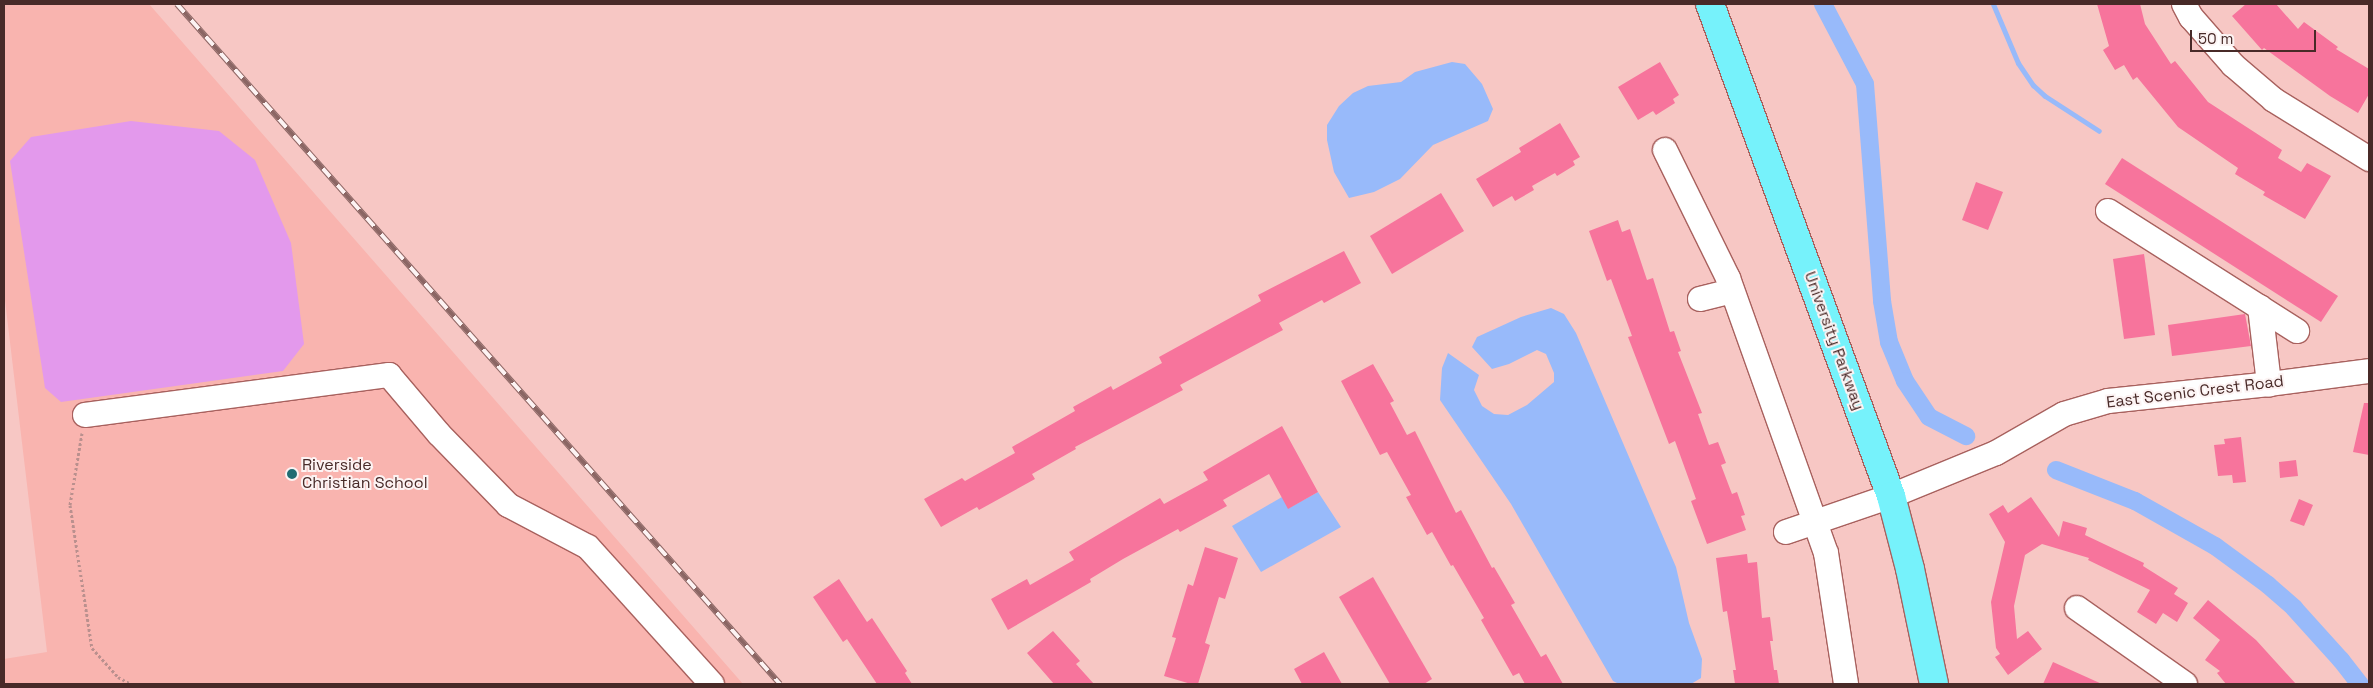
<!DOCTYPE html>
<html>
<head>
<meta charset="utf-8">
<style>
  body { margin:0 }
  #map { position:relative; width:2373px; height:688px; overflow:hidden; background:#f7c7c4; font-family:"Space Grotesk",sans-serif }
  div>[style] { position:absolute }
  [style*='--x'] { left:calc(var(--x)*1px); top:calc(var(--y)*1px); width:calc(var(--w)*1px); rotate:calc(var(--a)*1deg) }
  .built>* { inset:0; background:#f9b4af }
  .green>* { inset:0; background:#e399ec }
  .water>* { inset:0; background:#98bafa }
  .stream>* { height:5px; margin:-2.5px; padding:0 2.5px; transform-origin:2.5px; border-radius:2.5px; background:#98bafa }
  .canal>* { height:18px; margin:-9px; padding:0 9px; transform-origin:9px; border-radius:9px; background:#98bafa }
  .building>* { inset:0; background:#f7749c }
  .path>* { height:3px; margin-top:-1.5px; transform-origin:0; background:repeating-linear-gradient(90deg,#ba908e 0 2.5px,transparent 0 5px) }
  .roads { filter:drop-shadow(1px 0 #a8615e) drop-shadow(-1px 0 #a8615e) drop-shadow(0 1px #a8615e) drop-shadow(0 -1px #a8615e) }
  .minor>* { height:24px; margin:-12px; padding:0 12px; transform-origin:12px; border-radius:12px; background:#fff }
  .major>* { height:28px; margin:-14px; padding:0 14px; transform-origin:14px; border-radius:14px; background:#76f2fb }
  .rail>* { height:5.5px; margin-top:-2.75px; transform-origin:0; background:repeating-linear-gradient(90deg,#fcf3f3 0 11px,#8b6664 0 22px); box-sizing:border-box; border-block:1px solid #8b6664 }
  .dots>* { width:14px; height:14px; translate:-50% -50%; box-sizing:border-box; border:2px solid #fcf3f3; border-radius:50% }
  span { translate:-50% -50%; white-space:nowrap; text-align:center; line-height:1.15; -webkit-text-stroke:4px #fcf3f3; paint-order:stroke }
  .street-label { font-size:16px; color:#482a28 }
  .poi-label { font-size:16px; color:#482a28 }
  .left { translate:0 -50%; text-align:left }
  .frame { position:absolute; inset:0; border:5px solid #482a28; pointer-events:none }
  .scale { position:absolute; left:2190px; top:30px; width:126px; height:22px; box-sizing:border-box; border:2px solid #482a28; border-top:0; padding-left:6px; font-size:15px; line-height:18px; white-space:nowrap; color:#482a28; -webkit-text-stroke:4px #fcf3f3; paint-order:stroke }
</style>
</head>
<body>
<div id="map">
  <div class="built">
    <div style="clip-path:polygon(4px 4px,149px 4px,743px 684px,4px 684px,4px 659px,47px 652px,4px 292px)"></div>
  </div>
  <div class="green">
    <div style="clip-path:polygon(131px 121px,219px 131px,255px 160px,291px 243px,304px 344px,283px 371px,61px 402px,45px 388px,10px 161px,31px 137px)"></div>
  </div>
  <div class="water">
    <div style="clip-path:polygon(1452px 62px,1465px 64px,1482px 84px,1493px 109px,1488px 121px,1433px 145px,1400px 179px,1374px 192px,1349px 198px,1334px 172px,1327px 140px,1327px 125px,1339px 106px,1353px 93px,1368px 86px,1401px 82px,1415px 72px)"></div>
    <div style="clip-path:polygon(1551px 308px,1564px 314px,1576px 333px,1676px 567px,1689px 623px,1702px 659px,1701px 678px,1691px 684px,1619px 684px,1613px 681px,1511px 504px,1440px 400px,1442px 368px,1448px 353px,1479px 375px,1474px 390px,1482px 406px,1494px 414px,1508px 415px,1527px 405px,1554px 382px,1554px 373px,1546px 354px,1537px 350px,1509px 364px,1492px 369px,1472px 347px,1477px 337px,1521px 317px)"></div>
    <div style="clip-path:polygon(1318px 492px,1341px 527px,1261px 572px,1232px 526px,1282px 497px,1289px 508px)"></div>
  </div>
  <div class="stream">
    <div style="--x:1993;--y:4;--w:64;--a:67"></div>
    <div style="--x:2018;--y:63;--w:27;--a:56"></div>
    <div style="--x:2033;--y:85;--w:16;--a:43"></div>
    <div style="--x:2045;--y:96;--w:64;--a:32.9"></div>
  </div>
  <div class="canal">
    <div style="--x:1823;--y:4;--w:90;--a:62.3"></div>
    <div style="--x:1865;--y:84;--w:218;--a:85.5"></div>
    <div style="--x:1882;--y:301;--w:42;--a:80.3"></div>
    <div style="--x:1889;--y:342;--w:42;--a:67.7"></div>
    <div style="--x:1905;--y:381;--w:43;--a:56.3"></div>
    <div style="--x:1929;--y:417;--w:42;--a:27.2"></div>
    <div style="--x:2056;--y:470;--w:85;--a:21.4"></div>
    <div style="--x:2135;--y:501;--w:92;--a:29.4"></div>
    <div style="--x:2215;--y:546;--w:66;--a:36.3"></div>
    <div style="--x:2268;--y:585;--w:35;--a:41"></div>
    <div style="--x:2294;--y:608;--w:70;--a:47.9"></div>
    <div style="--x:2341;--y:660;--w:31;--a:52"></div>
  </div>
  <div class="building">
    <div style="clip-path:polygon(2097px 4px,2140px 4px,2145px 24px,2171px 64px,2175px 61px,2208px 102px,2282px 150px,2278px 158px,2301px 172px,2307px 163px,2331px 176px,2305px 219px,2263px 195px,2265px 192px,2235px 174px,2238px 168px,2178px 127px,2137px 77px,2133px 80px,2124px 65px,2115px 70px,2103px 50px,2109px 46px)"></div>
    <div style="clip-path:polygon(2246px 4px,2276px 4px,2298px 29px,2304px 22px,2338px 47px,2336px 49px,2369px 69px,2369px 94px,2358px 113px,2330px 96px,2264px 48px,2262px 50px,2232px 16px)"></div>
    <div style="clip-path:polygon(1660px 62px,1679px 95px,1673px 99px,1675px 103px,1656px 115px,1653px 111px,1638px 120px,1618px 87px)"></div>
    <div style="clip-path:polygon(1560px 123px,1580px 157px,1573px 161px,1575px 165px,1557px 176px,1555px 173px,1532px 186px,1534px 190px,1515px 201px,1512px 196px,1493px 207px,1476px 179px,1521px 152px,1519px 148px)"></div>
    <div style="clip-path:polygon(2122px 158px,2338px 296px,2321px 322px,2105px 184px)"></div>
    <div style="clip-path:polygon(1976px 182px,2003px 192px,1988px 230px,1962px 220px)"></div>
    <div style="clip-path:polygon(1441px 193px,1464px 231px,1392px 274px,1370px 236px)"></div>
    <div style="clip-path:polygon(1618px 220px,1622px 232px,1630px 229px,1647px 280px,1653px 278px,1670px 332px,1674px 331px,1681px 351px,1678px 352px,1702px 413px,1698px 414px,1709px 445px,1718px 442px,1726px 463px,1721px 465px,1732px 494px,1737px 492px,1745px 515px,1741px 516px,1746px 530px,1707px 544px,1691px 501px,1696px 499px,1675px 441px,1669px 444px,1628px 337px,1632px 336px,1611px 279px,1607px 281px,1589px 231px)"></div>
    <div style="clip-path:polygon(1344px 251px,1361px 283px,1324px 303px,1322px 300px,1279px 323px,1283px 330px,1180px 385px,1183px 390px,1075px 447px,1076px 449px,1032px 474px,1035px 479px,979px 510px,977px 507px,941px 527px,924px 499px,962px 478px,965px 481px,1015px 453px,1012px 447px,1075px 411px,1073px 407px,1111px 386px,1113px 390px,1162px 363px,1159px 357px,1261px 301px,1258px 295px)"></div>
    <div style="clip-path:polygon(2144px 254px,2155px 335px,2124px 339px,2113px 259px)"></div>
    <div style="clip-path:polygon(2245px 314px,2251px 346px,2172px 356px,2168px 325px)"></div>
    <div style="clip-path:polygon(1373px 364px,1394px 401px,1390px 403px,1407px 435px,1415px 431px,1456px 513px,1461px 510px,1492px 568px,1494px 567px,1515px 603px,1511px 605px,1541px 657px,1546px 654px,1563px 684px,1525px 684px,1519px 673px,1513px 676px,1481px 620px,1484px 618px,1453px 565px,1451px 566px,1432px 532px,1427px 535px,1406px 497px,1411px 495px,1387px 452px,1380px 455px,1341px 381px)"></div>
    <div style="clip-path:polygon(2364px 403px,2369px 403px,2369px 455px,2353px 452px)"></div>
    <div style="clip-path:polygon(1282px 426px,1318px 492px,1288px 509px,1269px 474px,1223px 500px,1227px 506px,1180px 532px,1178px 529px,1123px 559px,1090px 579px,1091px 582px,1008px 630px,991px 599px,1027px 579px,1030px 585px,1074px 560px,1069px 552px,1160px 498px,1164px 504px,1208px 480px,1203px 472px)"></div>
    <div style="clip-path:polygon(2241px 437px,2246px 482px,2233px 483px,2232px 475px,2218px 476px,2214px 445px,2225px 444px,2224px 439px)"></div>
    <div style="clip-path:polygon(2296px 460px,2298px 476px,2280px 478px,2279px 462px)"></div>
    <div style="clip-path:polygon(2031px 497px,2059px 537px,2063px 521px,2087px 528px,2085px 535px,2144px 563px,2143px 566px,2178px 588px,2174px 594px,2188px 603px,2177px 622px,2163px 613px,2156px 624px,2137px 612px,2150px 590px,2088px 560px,2089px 558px,2042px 544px,2025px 555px,2014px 606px,2017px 639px,2028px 631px,2042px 649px,2008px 675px,1995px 657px,2000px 654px,1996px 648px,1991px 602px,2005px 542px,1989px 514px,2003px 505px,2008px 513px)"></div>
    <div style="clip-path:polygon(2299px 499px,2313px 505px,2304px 526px,2290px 521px)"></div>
    <div style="clip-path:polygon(1205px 547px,1238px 558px,1225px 599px,1219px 597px,1205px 643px,1210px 645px,1198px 684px,1191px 684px,1164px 676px,1176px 638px,1172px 637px,1188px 584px,1193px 586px)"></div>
    <div style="clip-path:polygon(1747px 554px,1748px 563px,1757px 562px,1762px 618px,1770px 617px,1773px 641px,1770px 641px,1774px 670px,1777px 670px,1779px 684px,1735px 684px,1733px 670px,1736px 670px,1727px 611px,1723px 612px,1716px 558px)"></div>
    <div style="clip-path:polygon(1373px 577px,1432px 679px,1424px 684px,1390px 684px,1339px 597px)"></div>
    <div style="clip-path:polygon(839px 579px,867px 622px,872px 618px,907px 671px,905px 673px,912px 684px,877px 684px,847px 639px,843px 642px,813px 597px)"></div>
    <div style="clip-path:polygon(2208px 600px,2256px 640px,2296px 684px,2226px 684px,2217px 673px,2220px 671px,2205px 660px,2220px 640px,2193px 618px)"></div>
    <div style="clip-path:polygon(1053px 631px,1080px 661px,1076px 664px,1094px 684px,1054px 684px,1027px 653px)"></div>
    <div style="clip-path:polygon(1324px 652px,1342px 684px,1302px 684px,1294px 669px)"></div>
    <div style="clip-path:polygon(2053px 662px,2102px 684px,2043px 684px)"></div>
  </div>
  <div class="path">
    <div style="--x:82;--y:433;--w:73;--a:99.5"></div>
    <div style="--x:70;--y:505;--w:145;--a:81.3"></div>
    <div style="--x:92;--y:648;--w:39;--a:48"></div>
    <div style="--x:118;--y:677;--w:15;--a:28"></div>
  </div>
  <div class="roads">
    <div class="minor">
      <div style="--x:2184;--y:4;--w:15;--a:62"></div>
      <div style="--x:2191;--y:17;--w:64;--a:48.8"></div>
      <div style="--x:2233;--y:65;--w:54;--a:40.5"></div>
      <div style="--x:2274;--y:100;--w:112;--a:31.8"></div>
      <div style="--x:1665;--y:150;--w:143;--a:63.8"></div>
      <div style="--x:1728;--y:278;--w:292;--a:70.4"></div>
      <div style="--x:1826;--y:553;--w:133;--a:81.3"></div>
      <div style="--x:2108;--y:211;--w:224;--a:32.4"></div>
      <div style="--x:1700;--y:299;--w:33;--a:-14"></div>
      <div style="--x:2260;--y:307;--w:78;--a:83.3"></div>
      <div style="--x:85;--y:415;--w:307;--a:-7.5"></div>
      <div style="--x:389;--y:375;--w:77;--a:49.7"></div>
      <div style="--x:439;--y:434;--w:99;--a:45.8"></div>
      <div style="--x:508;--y:505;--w:90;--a:27.7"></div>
      <div style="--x:588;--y:547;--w:185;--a:47.9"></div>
      <div style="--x:1786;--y:532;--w:111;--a:-18.9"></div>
      <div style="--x:1891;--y:496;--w:113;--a:-22.3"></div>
      <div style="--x:1996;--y:453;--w:78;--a:-29.8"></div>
      <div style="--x:2064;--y:414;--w:46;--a:-16.5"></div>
      <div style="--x:2108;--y:401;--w:162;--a:-6"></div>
      <div style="--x:2269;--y:384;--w:101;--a:-7.4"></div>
      <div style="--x:2077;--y:608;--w:132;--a:35.1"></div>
    </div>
    <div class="major">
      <div style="--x:1710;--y:4;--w:524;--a:69.8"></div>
      <div style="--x:1891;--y:496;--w:75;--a:75.4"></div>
      <div style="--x:1910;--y:569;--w:117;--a:78.2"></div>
    </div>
  </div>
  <div class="rail">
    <div style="--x:177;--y:4;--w:909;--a:48.43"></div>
  </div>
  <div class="dots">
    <div style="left:292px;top:474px;background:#216c73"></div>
  </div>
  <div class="street-label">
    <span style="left:1834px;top:341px;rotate:70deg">University Parkway</span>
    <span style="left:2195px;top:392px;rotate:-7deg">East Scenic Crest Road</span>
  </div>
  <div class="poi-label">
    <span class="left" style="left:302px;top:474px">Riverside<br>Christian School</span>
  </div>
  <div class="frame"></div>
  <div class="scale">50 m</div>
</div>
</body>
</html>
